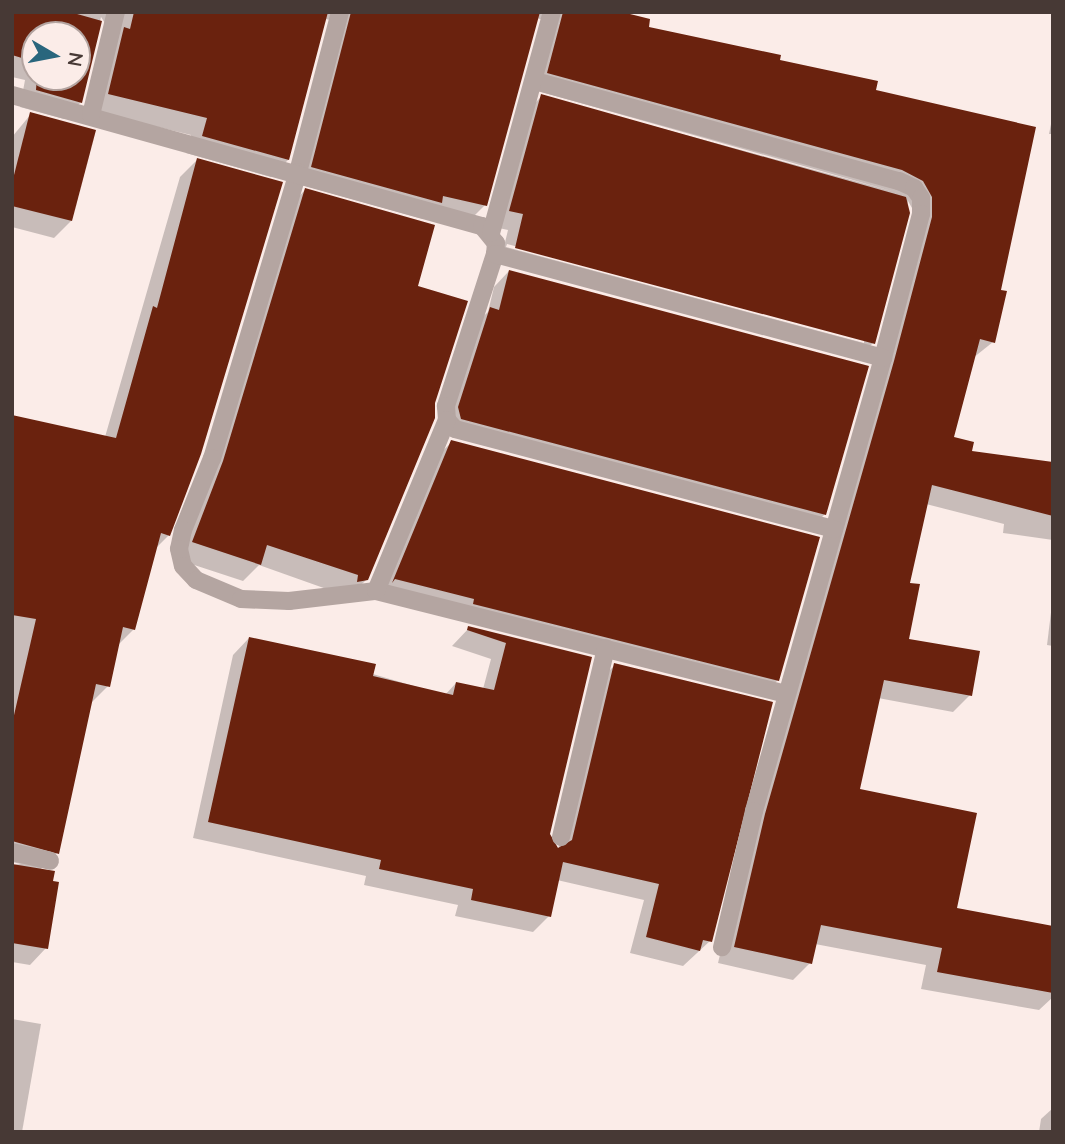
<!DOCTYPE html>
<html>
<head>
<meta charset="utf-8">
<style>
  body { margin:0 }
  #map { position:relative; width:1065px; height:1144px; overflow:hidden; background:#fbece8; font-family:"Nunito Sans",sans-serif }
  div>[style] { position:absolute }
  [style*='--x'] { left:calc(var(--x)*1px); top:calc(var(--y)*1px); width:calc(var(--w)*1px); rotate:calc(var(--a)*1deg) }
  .shadow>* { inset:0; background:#0003 }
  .building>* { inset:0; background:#6a220e }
  .minor>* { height:18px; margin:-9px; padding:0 9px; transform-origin:9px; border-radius:9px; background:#b4a5a1 }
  span { translate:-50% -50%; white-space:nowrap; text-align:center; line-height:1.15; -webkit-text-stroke:7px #fbece8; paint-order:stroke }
  .frame { position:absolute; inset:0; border:14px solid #473935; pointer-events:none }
  .north { position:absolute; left:21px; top:21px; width:70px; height:70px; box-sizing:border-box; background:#fbece8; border:2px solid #b3a4a0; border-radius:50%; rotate:100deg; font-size:19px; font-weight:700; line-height:28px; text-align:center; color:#473935 }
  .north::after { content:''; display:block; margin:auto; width:24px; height:32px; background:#29667d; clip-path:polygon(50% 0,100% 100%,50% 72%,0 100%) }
</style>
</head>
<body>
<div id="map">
  <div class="shadow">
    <div style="clip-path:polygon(evenodd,12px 12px,614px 12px,647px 28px,874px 91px,999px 291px,993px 342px,973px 358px,952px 439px,970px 452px,1053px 464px,1053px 540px,1003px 533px,1004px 524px,926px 504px,908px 584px,907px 640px,970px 695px,953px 712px,878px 698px,858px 790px,955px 910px,1053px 928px,1053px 997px,1039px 1010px,921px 989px,926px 965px,815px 944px,810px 963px,793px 980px,718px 963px,749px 832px,916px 215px,908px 201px,873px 343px,857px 359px,500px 263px,508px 230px,494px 227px,525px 113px,542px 96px,895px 192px,531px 89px,543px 20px,537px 18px,485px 205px,468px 222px,429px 213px,423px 219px,295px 183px,331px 20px,325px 19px,288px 160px,271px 177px,186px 153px,191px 135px,92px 111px,111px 32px,101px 17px,81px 102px,64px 119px,20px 107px,25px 80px,12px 77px,12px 12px,35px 35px,77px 35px,77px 77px,35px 77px,35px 35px,12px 12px,507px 244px,864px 339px,864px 343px,506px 247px,507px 244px)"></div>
    <div style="clip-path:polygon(31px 114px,71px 221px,54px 238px,12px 227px,12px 137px)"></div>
    <div style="clip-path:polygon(1053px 114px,1053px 134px,1049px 134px)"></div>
    <div style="clip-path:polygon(197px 160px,169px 535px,156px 548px,134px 629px,117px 646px,108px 686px,91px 703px,57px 853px,40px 870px,51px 882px,46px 948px,30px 965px,12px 962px,12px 865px,21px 864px,12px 862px,12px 417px,105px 437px,180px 177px)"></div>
    <div style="clip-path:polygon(305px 190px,415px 287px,367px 579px,349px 597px,259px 565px,243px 581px,176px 559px,288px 208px)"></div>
    <div style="clip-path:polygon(509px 271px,825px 514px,809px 530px,446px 434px,474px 325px,488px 312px,494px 287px)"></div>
    <div style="clip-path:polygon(452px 442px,778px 680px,761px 696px,378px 595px,435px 458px)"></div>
    <div style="clip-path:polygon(1053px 596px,1053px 646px,1047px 645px)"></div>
    <div style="clip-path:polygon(469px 628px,590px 658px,548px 835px,558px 850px,599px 681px,615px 665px,710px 941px,683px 966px,630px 953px,644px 900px,557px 880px,549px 916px,533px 932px,455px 916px,458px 905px,364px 885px,366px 876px,193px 838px,233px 655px,249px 638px,445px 695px,456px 683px,483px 689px,491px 659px,452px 646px)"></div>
    <div style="clip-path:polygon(12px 1019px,41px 1024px,22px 1132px,12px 1132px)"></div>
    <div style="clip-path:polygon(1053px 1108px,1053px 1132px,1039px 1132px,1041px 1119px)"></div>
  </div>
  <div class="building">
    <div style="clip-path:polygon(12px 12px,70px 12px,102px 21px,82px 103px,36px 90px,37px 77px,77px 77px,77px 35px,35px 35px,35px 62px,12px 55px)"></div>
    <div style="clip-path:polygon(134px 12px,328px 12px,289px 160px,202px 136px,207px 118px,108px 94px,124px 27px,130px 29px)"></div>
    <div style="clip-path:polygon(351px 12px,540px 12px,487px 206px,443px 196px,442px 203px,311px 167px)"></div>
    <div style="clip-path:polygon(563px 12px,622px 12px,650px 19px,649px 27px,781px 55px,780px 60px,878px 81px,876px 90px,1036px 127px,1001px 290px,1007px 291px,995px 343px,980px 339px,954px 437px,974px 442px,972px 451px,1053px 462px,1053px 516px,932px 485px,910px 583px,920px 584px,909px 639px,980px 651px,972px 696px,884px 680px,860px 789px,977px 813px,957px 908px,1053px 926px,1053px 993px,937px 972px,942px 948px,821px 925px,812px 964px,734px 947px,765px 814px,894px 361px,932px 217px,932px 197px,923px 181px,902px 170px,547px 73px)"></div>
    <div style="clip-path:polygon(541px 94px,906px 197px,910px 213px,875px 344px,515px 248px,523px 214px,509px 211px)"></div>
    <div style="clip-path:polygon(30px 112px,96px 130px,72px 221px,12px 206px,12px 183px)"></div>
    <div style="clip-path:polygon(197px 158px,283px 182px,201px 454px,170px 536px,161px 533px,135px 630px,123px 627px,110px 687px,96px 684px,59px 854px,12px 841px,12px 724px,36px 619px,12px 615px,12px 415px,116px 438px,153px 306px,157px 308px)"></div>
    <div style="clip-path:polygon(305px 188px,435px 225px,418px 286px,468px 301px,435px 403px,435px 418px,368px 580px,357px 582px,358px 575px,267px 545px,261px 565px,192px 542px,223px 461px)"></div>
    <div style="clip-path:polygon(509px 270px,869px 366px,826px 515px,461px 419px,458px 407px,490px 307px,499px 310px)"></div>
    <div style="clip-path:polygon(451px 440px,820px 537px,779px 681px,473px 604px,474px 599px,395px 579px,392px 583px)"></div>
    <div style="clip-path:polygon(468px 626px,592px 657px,550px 834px,558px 848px,572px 840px,614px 663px,773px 702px,712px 942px,703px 940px,700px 951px,646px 937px,659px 884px,563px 862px,551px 917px,471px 900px,473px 889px,379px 869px,381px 860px,208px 822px,249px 637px,376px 664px,373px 676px,453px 695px,456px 682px,494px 690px,506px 643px,467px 630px)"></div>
    <div style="clip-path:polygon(12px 864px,55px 871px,53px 881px,59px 882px,48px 949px,12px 943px)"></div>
  </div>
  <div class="minor">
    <div style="--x:340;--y:12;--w:165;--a:104.7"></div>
    <div style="--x:298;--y:172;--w:299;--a:106.7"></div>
    <div style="--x:212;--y:458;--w:78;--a:111.9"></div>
    <div style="--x:183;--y:530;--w:19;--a:102"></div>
    <div style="--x:179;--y:549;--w:17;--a:77"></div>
    <div style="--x:183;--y:566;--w:19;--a:47"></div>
    <div style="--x:196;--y:580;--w:49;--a:22.9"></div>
    <div style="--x:241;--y:599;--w:48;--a:2.4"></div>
    <div style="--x:289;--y:601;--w:88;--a:-6.6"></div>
    <div style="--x:376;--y:591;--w:423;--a:14.1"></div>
    <div style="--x:535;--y:81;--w:377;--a:15.4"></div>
    <div style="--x:899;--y:181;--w:17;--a:25"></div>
    <div style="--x:914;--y:188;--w:12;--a:55"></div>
    <div style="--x:921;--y:198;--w:16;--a:90"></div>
    <div style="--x:921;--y:214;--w:149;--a:104.8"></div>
    <div style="--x:883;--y:358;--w:471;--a:105.9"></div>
    <div style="--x:754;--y:811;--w:140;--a:103.2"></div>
    <div style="--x:12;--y:95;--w:488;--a:15.6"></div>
    <div style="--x:482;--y:226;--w:22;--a:51"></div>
    <div style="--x:496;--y:243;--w:11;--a:95"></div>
    <div style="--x:495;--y:254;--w:160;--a:107.9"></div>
    <div style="--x:446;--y:406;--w:14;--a:86"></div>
    <div style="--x:447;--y:420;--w:12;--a:48"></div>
    <div style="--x:455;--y:429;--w:392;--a:14.8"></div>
    <div style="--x:91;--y:115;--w:106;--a:-76.4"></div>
    <div style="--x:491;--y:233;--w:229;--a:-74.6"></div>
    <div style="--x:495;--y:254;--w:402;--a:15"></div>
    <div style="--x:376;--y:591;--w:185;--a:-67.5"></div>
    <div style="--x:561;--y:837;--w:194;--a:-76.6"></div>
    <div style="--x:12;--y:852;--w:39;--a:13"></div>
  </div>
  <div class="frame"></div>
  <div class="north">N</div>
</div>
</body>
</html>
